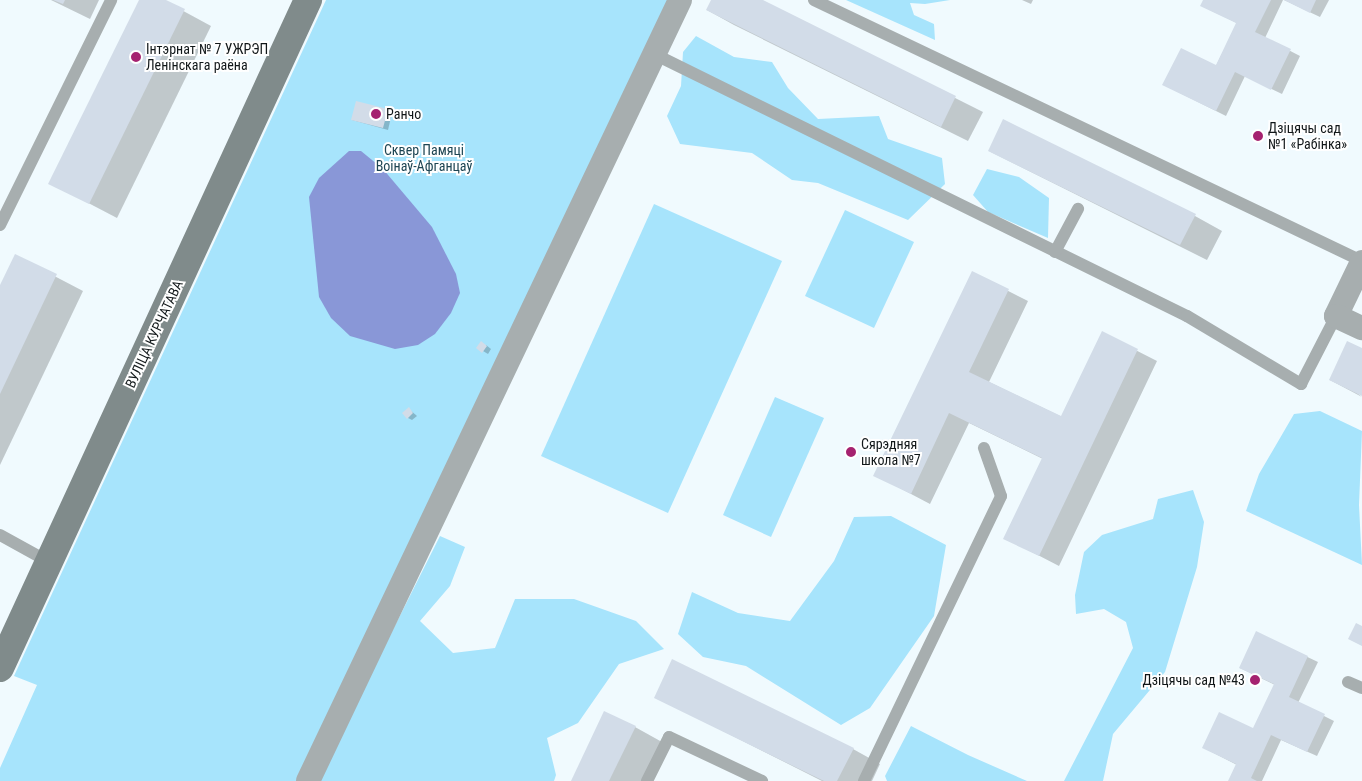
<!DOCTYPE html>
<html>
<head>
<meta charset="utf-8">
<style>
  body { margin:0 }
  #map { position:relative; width:1362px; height:781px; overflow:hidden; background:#f0fafe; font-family:"Roboto Condensed",sans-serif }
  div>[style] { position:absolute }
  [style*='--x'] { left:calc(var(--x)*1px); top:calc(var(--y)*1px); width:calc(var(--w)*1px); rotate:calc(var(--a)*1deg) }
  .green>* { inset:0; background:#a7e4fc }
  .water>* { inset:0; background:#8997d7 }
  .shadow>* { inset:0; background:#0003 }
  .building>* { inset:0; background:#d2dce8 }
  .service>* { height:12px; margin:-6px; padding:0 6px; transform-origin:6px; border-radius:6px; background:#a7aeaf }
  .minor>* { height:24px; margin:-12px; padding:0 12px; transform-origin:12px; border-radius:12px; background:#a7aeaf }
  .secondary>* { height:28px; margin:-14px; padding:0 14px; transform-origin:14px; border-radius:14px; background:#808b8b }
  .dots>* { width:14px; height:14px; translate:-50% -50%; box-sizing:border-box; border:2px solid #fff; border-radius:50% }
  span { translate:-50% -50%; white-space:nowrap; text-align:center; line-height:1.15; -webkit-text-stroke:4px #fff; paint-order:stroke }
  .poi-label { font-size:14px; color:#111719 }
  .left { translate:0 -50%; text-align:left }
  .right { translate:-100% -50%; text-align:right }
  .park-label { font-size:14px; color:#1d4553 }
  .street-label { font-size:14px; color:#111719 }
</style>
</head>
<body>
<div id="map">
  <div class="green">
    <div style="clip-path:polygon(326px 0,670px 0,298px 781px,0 781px,0 768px,37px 685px,14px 676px)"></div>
    <div style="clip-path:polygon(846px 0,950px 0,925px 4px,910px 3px,914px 15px,934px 24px,935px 40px)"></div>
    <div style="clip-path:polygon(696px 36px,734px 57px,772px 62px,788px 88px,818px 119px,879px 116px,888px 139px,942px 158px,945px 184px,908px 220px,818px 183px,792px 180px,752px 153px,680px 144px,667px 116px,681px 86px,683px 52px)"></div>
    <div style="clip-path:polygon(987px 169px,1019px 177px,1049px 198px,1048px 238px,988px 212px,973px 195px)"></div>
    <div style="clip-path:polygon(654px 204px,782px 261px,668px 513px,541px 456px)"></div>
    <div style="clip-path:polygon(845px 210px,914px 242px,874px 328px,805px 296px)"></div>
    <div style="clip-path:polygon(775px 397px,824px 418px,771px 537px,723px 515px)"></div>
    <div style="clip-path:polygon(1320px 411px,1362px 431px,1359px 505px,1362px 565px,1246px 511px,1259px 474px,1294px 414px)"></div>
    <div style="clip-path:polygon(1193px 490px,1204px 522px,1197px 567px,1165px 672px,1113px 734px,1103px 781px,1064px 781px,1133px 648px,1126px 622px,1104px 609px,1076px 614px,1075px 595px,1084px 552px,1102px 535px,1153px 519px,1158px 499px)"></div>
    <div style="clip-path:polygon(891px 516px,946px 545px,934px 616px,870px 708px,841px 725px,746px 666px,703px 657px,678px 634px,692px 592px,738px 613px,790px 621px,834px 561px,854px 517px)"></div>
    <div style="clip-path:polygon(440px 536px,465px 547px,450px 586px,420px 621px,453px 653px,495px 648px,515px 599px,574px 599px,636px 621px,664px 649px,619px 664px,578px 723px,547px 738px,556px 775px,554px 781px,317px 781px)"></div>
    <div style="clip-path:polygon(911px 726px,968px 755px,1027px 781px,887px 781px,885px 776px)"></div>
  </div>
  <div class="water">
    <div style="clip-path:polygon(349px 151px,361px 151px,383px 169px,432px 227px,456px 274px,460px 293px,451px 313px,435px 334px,418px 345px,395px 349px,350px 336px,331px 318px,319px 297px,309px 197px,319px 178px)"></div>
  </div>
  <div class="shadow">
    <div style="clip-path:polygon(51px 0,99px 0,90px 19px)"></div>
    <div style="clip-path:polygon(140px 0,163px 0,211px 26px,117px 218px,50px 183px)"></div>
    <div style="clip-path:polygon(712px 0,760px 0,983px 112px,968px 141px,734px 25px,707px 10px)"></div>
    <div style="clip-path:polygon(1022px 0,1033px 0,1031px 4px)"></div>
    <div style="clip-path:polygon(1205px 0,1283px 0,1265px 38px,1300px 56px,1282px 94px,1245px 76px,1226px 116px,1174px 90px,1216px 66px,1237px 23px,1212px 11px)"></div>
    <div style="clip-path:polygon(1284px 0,1329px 0,1320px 17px)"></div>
    <div style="clip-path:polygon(387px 110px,392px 113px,388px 130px,352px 120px)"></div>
    <div style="clip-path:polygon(989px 151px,1195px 216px,1222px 231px,1207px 260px)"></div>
    <div style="clip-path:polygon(16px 256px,83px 291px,0 465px,0 288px)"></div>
    <div style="clip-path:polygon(973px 273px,1028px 301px,989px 382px,1062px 417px,1102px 333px,1157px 361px,1059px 566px,1005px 538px,1043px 459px,969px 423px,930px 504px,875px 475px)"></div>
    <div style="clip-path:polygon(486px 345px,491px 349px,488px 354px,478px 348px)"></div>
    <div style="clip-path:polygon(1362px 350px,1362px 394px,1356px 392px,1362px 397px,1330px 380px)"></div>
    <div style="clip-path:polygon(409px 409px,417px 416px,412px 420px,408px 418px)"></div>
    <div style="clip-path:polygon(1257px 633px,1318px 662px,1298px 703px,1334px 721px,1317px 756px,1281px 740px,1262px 781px,1230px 781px,1237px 765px,1204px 748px,1254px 729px,1275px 685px,1240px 668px)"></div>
    <div style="clip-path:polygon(656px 697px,853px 749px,880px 764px,872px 781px,822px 781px)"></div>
    <div style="clip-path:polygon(635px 727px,662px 742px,643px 781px,572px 781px)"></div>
  </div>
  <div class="building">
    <div style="clip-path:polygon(53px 0,65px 0,63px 4px)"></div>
    <div style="clip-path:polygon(139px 0,166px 0,185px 9px,89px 204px,48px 184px)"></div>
    <div style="clip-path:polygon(711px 0,763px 0,956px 96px,941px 127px,706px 10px)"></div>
    <div style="clip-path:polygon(1203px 0,1271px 0,1255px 32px,1291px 49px,1271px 90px,1235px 72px,1216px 111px,1162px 85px,1181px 48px,1216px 65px,1236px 23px,1200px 6px)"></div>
    <div style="clip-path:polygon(1284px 0,1316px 0,1310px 13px)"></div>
    <div style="clip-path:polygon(356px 101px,388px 109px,383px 128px,351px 120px)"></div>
    <div style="clip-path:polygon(1003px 119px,1196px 214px,1180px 245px,988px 151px)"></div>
    <div style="clip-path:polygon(15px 254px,57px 274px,0 394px,0 285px)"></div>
    <div style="clip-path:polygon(972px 271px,1009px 289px,969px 372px,1061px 416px,1102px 331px,1138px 349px,1039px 556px,1003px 539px,1042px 458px,949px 413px,911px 494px,873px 476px)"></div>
    <div style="clip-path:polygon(481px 341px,487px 346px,482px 353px,476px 348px)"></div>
    <div style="clip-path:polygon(1347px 341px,1362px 348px,1362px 396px,1329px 380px)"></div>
    <div style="clip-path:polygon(409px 407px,413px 413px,407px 419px,402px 413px)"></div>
    <div style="clip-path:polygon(1356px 623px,1362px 626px,1362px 646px,1348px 639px)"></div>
    <div style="clip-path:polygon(1256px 631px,1308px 656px,1289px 697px,1325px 714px,1307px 752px,1271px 735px,1251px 778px,1257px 781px,1228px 781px,1236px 764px,1202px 748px,1219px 712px,1253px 728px,1274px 684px,1239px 668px)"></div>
    <div style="clip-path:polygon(672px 659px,854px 748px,837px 781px,824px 781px,654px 698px)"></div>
    <div style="clip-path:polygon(604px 711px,636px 726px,609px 781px,571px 781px)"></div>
  </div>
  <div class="service">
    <div style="--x:814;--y:0;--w:607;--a:25.47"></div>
    <div style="--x:654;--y:54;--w:594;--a:26.18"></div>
    <div style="--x:1187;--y:316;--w:133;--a:30.8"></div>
    <div style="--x:1301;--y:384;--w:76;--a:-62.8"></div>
    <div style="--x:0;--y:225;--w:251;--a:-63.7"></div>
    <div style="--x:1055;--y:252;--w:49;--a:-61.9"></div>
    <div style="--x:0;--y:535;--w:56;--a:28.9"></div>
    <div style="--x:1348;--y:682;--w:15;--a:23"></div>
    <div style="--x:647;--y:781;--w:49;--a:-63.4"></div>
    <div style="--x:669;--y:737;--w:103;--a:25.3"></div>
    <div style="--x:864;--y:781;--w:316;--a:-64.3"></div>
    <div style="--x:1001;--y:496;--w:51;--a:-109.5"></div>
  </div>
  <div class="minor">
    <div style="--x:1362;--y:262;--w:60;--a:115.7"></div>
    <div style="--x:1336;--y:316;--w:29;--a:25"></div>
    <div style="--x:308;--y:781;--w:865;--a:-64.53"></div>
  </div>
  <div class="secondary">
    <div style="--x:0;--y:668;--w:736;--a:-65.25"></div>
  </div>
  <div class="dots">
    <div style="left:136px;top:57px;background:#a52270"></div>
    <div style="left:376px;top:114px;background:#a52270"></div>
    <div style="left:1258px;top:136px;background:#a52270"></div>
    <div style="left:851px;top:452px;background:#a52270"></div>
    <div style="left:1255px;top:680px;background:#a52270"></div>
  </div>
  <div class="poi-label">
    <span class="left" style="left:146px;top:57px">Інтэрнат № 7 УЖРЭП<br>Ленінскага раёна</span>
    <span class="left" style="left:386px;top:114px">Ранчо</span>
    <span class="left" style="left:1268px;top:136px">Дзіцячы сад<br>№1 «Рабінка»</span>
    <span class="left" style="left:861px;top:452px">Сярэдняя<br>школа №7</span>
    <span class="right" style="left:1245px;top:680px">Дзіцячы сад №43</span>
  </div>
  <div class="park-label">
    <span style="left:424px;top:158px">Сквер Памяці<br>Воінаў-Афганцаў</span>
  </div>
  <div class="street-label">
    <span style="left:154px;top:334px;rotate:-65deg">ВУЛІЦА КУРЧАТАВА</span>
  </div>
</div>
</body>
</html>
